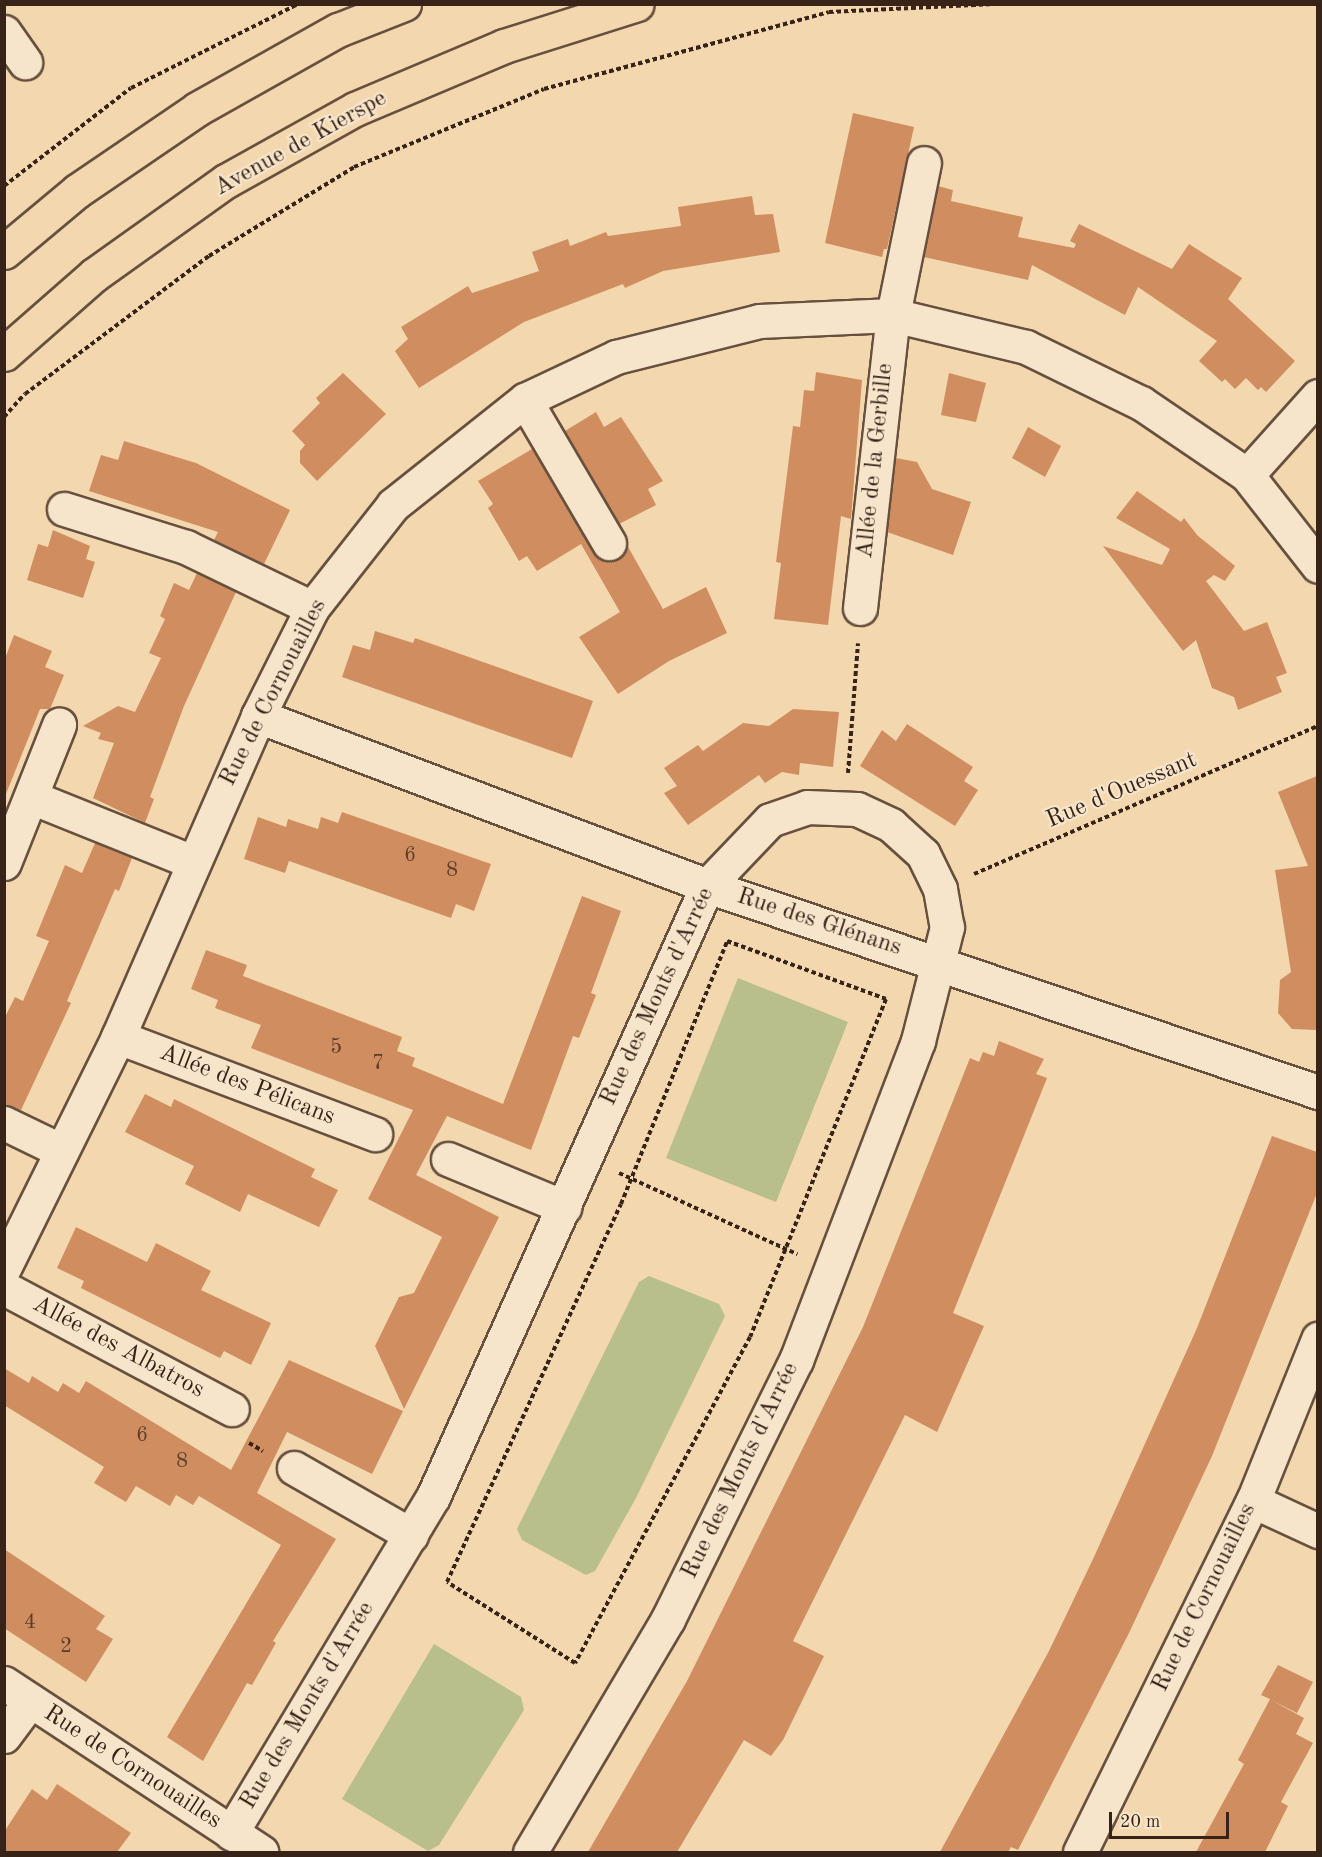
<!DOCTYPE html>
<html>
<head>
<meta charset="utf-8">
<style>
  body { margin:0 }
  #map { position:relative; width:1322px; height:1857px; overflow:hidden; background:#f3d7af; font-family:"Old Standard TT",serif }
  div>[style] { position:absolute }
  [style*='--x'] { left:calc(var(--x)*1px); top:calc(var(--y)*1px); width:calc(var(--w)*1px); rotate:calc(var(--a)*1deg) }
  .green>* { inset:0; background:#b8bf8d }
  .building>* { inset:0; background:#d08e60 }
  .path>* { height:4px; margin-top:-2px; transform-origin:0; background:repeating-linear-gradient(90deg,#382319 0 4.5px,transparent 0 7.5px) }
  .roads { filter:drop-shadow(2px 0 #67503e) drop-shadow(-2px 0 #67503e) drop-shadow(0 2px #67503e) drop-shadow(0 -2px #67503e) }
  .minor>* { height:33px; margin:-16.5px; padding:0 16.5px; transform-origin:16.5px; border-radius:16.5px; background:#f7e5cb }
  .major>* { height:33px; margin:-16.5px; padding:0 16.5px; transform-origin:16.5px; border-radius:16.5px; background:#f3d7af }
  span { translate:-50% -50%; white-space:nowrap; text-align:center; line-height:1.15; -webkit-text-stroke:4.5px #f7e5cb; paint-order:stroke }
  .number-label { font-size:21px; color:#5e3e2b }
  .number-label span { -webkit-text-stroke-width:0 }
  .street-label { font-size:24px; color:#382319 }
  .frame { position:absolute; inset:0; border:6px solid #382319; pointer-events:none }
  .scale { position:absolute; left:1109px; top:1812px; width:120px; height:27px; box-sizing:border-box; border:3px solid #382319; border-top:0; padding-left:8px; font-size:18px; line-height:21px; white-space:nowrap; color:#382319; -webkit-text-stroke:4px #f7e5cb; paint-order:stroke }
</style>
</head>
<body>
<div id="map">
  <div class="green">
    <div style="clip-path:polygon(738px 978px,848px 1022px,776px 1202px,666px 1158px)"></div>
    <div style="clip-path:polygon(649px 1276px,719px 1304px,725px 1316px,636px 1498px,595px 1571px,586px 1575px,522px 1540px,517px 1529px,639px 1282px)"></div>
    <div style="clip-path:polygon(434px 1644px,521px 1697px,524px 1710px,439px 1845px,428px 1851px,342px 1799px)"></div>
  </div>
  <div class="building">
    <div style="clip-path:polygon(853px 113px,914px 127px,887px 249px,884px 249px,882px 257px,825px 243px)"></div>
    <div style="clip-path:polygon(938px 186px,953px 190px,951px 201px,1023px 217px,1018px 237px,1074px 248px,1076px 244px,1070px 241px,1079px 224px,1172px 269px,1189px 244px,1242px 278px,1228px 299px,1295px 361px,1266px 392px,1261px 387px,1258px 390px,1246px 378px,1235px 389px,1225px 379px,1222px 382px,1199px 361px,1217px 341px,1138px 287px,1125px 315px,1032px 265px,1028px 280px,924px 257px)"></div>
    <div style="clip-path:polygon(752px 196px,755px 215px,773px 214px,780px 252px,663px 271px,625px 288px,623px 284px,524px 322px,419px 388px,395px 351px,408px 339px,401px 327px,468px 286px,472px 293px,539px 271px,532px 252px,568px 239px,570px 246px,606px 232px,608px 236px,681px 226px,678px 207px)"></div>
    <div style="clip-path:polygon(816px 372px,862px 380px,851px 519px,841px 516px,828px 625px,774px 619px,781px 563px,776px 562px,793px 426px,800px 427px,804px 390px,814px 391px)"></div>
    <div style="clip-path:polygon(343px 373px,386px 414px,317px 481px,300px 463px,300px 451px,305px 445px,292px 431px,320px 403px,316px 398px)"></div>
    <div style="clip-path:polygon(949px 373px,986px 383px,976px 422px,941px 415px)"></div>
    <div style="clip-path:polygon(596px 412px,604px 427px,621px 417px,663px 481px,648px 489px,656px 505px,619px 524px,565px 431px)"></div>
    <div style="clip-path:polygon(1028px 427px,1061px 446px,1045px 477px,1012px 458px)"></div>
    <div style="clip-path:polygon(124px 441px,196px 463px,290px 510px,264px 564px,214px 540px,218px 532px,89px 491px,101px 455px,118px 460px)"></div>
    <div style="clip-path:polygon(532px 449px,599px 559px,618px 559px,627px 545px,663px 609px,706px 587px,727px 633px,669px 661px,618px 694px,579px 637px,620px 612px,581px 544px,537px 571px,527px 556px,519px 561px,488px 508px,493px 504px,478px 481px)"></div>
    <div style="clip-path:polygon(896px 458px,917px 462px,932px 489px,971px 502px,953px 555px,887px 532px)"></div>
    <div style="clip-path:polygon(1137px 491px,1181px 522px,1184px 518px,1197px 535px,1235px 566px,1225px 581px,1214px 575px,1206px 581px,1244px 631px,1267px 622px,1287px 673px,1276px 677px,1282px 692px,1238px 710px,1234px 697px,1212px 688px,1196px 640px,1183px 651px,1103px 546px,1162px 565px,1170px 549px,1116px 518px)"></div>
    <div style="clip-path:polygon(53px 530px,90px 546px,86px 559px,95px 562px,83px 598px,27px 580px,38px 544px,48px 547px)"></div>
    <div style="clip-path:polygon(197px 573px,236px 592px,184px 706px,150px 797px,154px 799px,145px 823px,93px 798px,114px 743px,98px 739px,101px 733px,83px 726px,118px 706px,135px 712px,161px 658px,149px 653px,165px 619px,160px 616px,174px 583px,189px 590px)"></div>
    <div style="clip-path:polygon(375px 631px,413px 643px,415px 638px,593px 701px,572px 758px,342px 677px,353px 645px,370px 650px)"></div>
    <div style="clip-path:polygon(14px 635px,52px 651px,45px 667px,64px 675px,50px 709px,40px 709px,6px 794px,4px 661px)"></div>
    <div style="clip-path:polygon(793px 709px,839px 712px,833px 767px,800px 763px,799px 775px,782px 772px,765px 783px,759px 775px,688px 825px,664px 793px,677px 786px,664px 768px,698px 745px,703px 751px,743px 723px,769px 726px)"></div>
    <div style="clip-path:polygon(907px 724px,973px 767px,964px 781px,978px 790px,955px 826px,860px 766px,882px 730px,896px 741px)"></div>
    <div style="clip-path:polygon(1317px 776px,1317px 1030px,1292px 1029px,1278px 1013px,1280px 980px,1291px 972px,1275px 870px,1308px 866px,1278px 792px)"></div>
    <div style="clip-path:polygon(342px 812px,491px 864px,474px 911px,456px 904px,451px 918px,289px 861px,285px 873px,244px 859px,258px 817px,286px 827px,288px 819px,318px 829px,321px 817px,338px 823px)"></div>
    <div style="clip-path:polygon(95px 843px,132px 858px,119px 891px,115px 889px,67px 1001px,71px 1003px,21px 1110px,4px 1105px,4px 1019px,15px 997px,23px 1001px,49px 941px,36px 936px,65px 865px,82px 873px)"></div>
    <div style="clip-path:polygon(582px 896px,621px 911px,591px 993px,596px 995px,579px 1038px,573px 1036px,531px 1150px,447px 1116px,416px 1175px,499px 1217px,404px 1409px,375px 1346px,399px 1297px,414px 1293px,442px 1237px,368px 1199px,413px 1110px,251px 1048px,261px 1025px,215px 1008px,218px 1000px,191px 989px,206px 950px,247px 965px,243px 976px,402px 1037px,397px 1051px,415px 1058px,412px 1066px,503px 1104px)"></div>
    <div style="clip-path:polygon(999px 1041px,1044px 1059px,1036px 1074px,1047px 1078px,953px 1313px,984px 1326px,937px 1432px,905px 1415px,793px 1641px,824px 1656px,783px 1740px,771px 1756px,744px 1740px,677px 1852px,588px 1852px,687px 1681px,863px 1327px,970px 1058px,979px 1062px,983px 1052px,994px 1056px)"></div>
    <div style="clip-path:polygon(145px 1094px,171px 1107px,174px 1099px,315px 1169px,311px 1177px,338px 1190px,319px 1227px,248px 1194px,240px 1212px,185px 1184px,194px 1166px,125px 1132px)"></div>
    <div style="clip-path:polygon(1272px 1136px,1317px 1152px,1317px 1193px,1212px 1456px,1129px 1633px,1018px 1850px,1011px 1847px,1008px 1852px,940px 1852px,1049px 1651px,1094px 1557px,1197px 1328px)"></div>
    <div style="clip-path:polygon(76px 1227px,147px 1262px,156px 1243px,211px 1271px,201px 1290px,271px 1323px,251px 1365px,224px 1351px,220px 1358px,81px 1288px,84px 1281px,57px 1268px)"></div>
    <div style="clip-path:polygon(289px 1360px,403px 1411px,372px 1474px,287px 1432px,257px 1493px,336px 1539px,273px 1641px,276px 1643px,252px 1685px,247px 1683px,203px 1761px,167px 1737px,281px 1545px,199px 1496px,193px 1505px,176px 1495px,170px 1506px,136px 1486px,126px 1502px,94px 1483px,104px 1467px,4px 1405px,4px 1368px,29px 1383px,32px 1376px,58px 1392px,63px 1383px,79px 1393px,86px 1381px,231px 1470px)"></div>
    <div style="clip-path:polygon(4px 1549px,105px 1616px,96px 1629px,113px 1639px,86px 1682px,4px 1628px)"></div>
    <div style="clip-path:polygon(1278px 1665px,1313px 1682px,1297px 1713px,1271px 1700px,1304px 1718px,1296px 1734px,1313px 1743px,1281px 1802px,1288px 1806px,1265px 1852px,1196px 1852px,1244px 1764px,1238px 1760px,1270px 1699px,1261px 1695px)"></div>
    <div style="clip-path:polygon(57px 1784px,131px 1833px,117px 1852px,4px 1852px,4px 1832px,32px 1789px,47px 1800px)"></div>
  </div>
  <div class="path">
    <div style="--x:4;--y:186;--w:160;--a:-37.7"></div>
    <div style="--x:131;--y:88;--w:187;--a:-26.7"></div>
    <div style="--x:4;--y:417;--w:31;--a:-48"></div>
    <div style="--x:25;--y:394;--w:230;--a:-36.9"></div>
    <div style="--x:209;--y:256;--w:170;--a:-31.5"></div>
    <div style="--x:354;--y:167;--w:205;--a:-22.3"></div>
    <div style="--x:544;--y:89;--w:295;--a:-15.1"></div>
    <div style="--x:829;--y:12;--w:161;--a:-2.8"></div>
    <div style="--x:848;--y:773;--w:130;--a:-85.6"></div>
    <div style="--x:974;--y:874;--w:374;--a:-23.3"></div>
    <div style="--x:727;--y:941;--w:169;--a:20"></div>
    <div style="--x:886;--y:999;--w:364;--a:111.9"></div>
    <div style="--x:750;--y:1337;--w:370;--a:118.2"></div>
    <div style="--x:575;--y:1663;--w:151;--a:-147.7"></div>
    <div style="--x:447;--y:1582;--w:416;--a:-65.3"></div>
    <div style="--x:621;--y:1204;--w:284;--a:-68"></div>
    <div style="--x:619;--y:1173;--w:196;--a:24.5"></div>
    <div style="--x:249;--y:1443;--w:16;--a:30"></div>
  </div>
  <div class="roads">
    <div class="minor">
      <div style="--x:4;--y:32;--w:37;--a:55"></div>
      <div style="--x:525;--y:400;--w:166;--a:59.6"></div>
      <div style="--x:1247;--y:475;--w:106;--a:-48.1"></div>
      <div style="--x:64;--y:509;--w:128;--a:17.3"></div>
      <div style="--x:186;--y:547;--w:140;--a:25.8"></div>
      <div style="--x:860;--y:608;--w:295;--a:-83.6"></div>
      <div style="--x:893;--y:315;--w:155;--a:-78.5"></div>
      <div style="--x:258;--y:716;--w:480;--a:20.7"></div>
      <div style="--x:707;--y:886;--w:645;--a:18.63"></div>
      <div style="--x:31;--y:797;--w:175;--a:21.9"></div>
      <div style="--x:4;--y:863;--w:149;--a:-68.3"></div>
      <div style="--x:118;--y:1037;--w:275;--a:20.7"></div>
      <div style="--x:4;--y:1123;--w:64;--a:25.8"></div>
      <div style="--x:448;--y:1159;--w:126;--a:22.5"></div>
      <div style="--x:4;--y:1268;--w:258;--a:-63.7"></div>
      <div style="--x:118;--y:1037;--w:350;--a:-66.4"></div>
      <div style="--x:258;--y:716;--w:121;--a:-63.4"></div>
      <div style="--x:312;--y:608;--w:131;--a:-51.8"></div>
      <div style="--x:393;--y:505;--w:169;--a:-38.5"></div>
      <div style="--x:525;--y:400;--w:101;--a:-25.3"></div>
      <div style="--x:616;--y:357;--w:147;--a:-14.1"></div>
      <div style="--x:759;--y:321;--w:134;--a:-2.6"></div>
      <div style="--x:893;--y:315;--w:137;--a:13.5"></div>
      <div style="--x:1026;--y:347;--w:128;--a:26"></div>
      <div style="--x:1141;--y:403;--w:128;--a:34.2"></div>
      <div style="--x:1247;--y:475;--w:115;--a:52"></div>
      <div style="--x:4;--y:1288;--w:258;--a:28"></div>
      <div style="--x:294;--y:1468;--w:135;--a:29.8"></div>
      <div style="--x:1253;--y:1501;--w:72;--a:24.8"></div>
      <div style="--x:4;--y:1683;--w:308;--a:33.3"></div>
      <div style="--x:4;--y:1736;--w:44;--a:-53.4"></div>
      <div style="--x:231;--y:1833;--w:392;--a:-59"></div>
      <div style="--x:433;--y:1497;--w:670;--a:-65.85"></div>
      <div style="--x:707;--y:886;--w:91;--a:-46.3"></div>
      <div style="--x:770;--y:820;--w:39;--a:-19"></div>
      <div style="--x:807;--y:807;--w:50;--a:2.3"></div>
      <div style="--x:857;--y:809;--w:38;--a:25"></div>
      <div style="--x:891;--y:825;--w:43;--a:42.2"></div>
      <div style="--x:923;--y:854;--w:39;--a:64"></div>
      <div style="--x:940;--y:889;--w:39;--a:80"></div>
      <div style="--x:947;--y:927;--w:118;--a:104.3"></div>
      <div style="--x:918;--y:1041;--w:342;--a:110.9"></div>
      <div style="--x:796;--y:1360;--w:289;--a:116.3"></div>
      <div style="--x:668;--y:1619;--w:271;--a:120.6"></div>
      <div style="--x:1080;--y:1852;--w:391;--a:-63.8"></div>
      <div style="--x:1253;--y:1501;--w:175;--a:-68.1"></div>
    </div>
    <div class="major">
      <div style="--x:4;--y:252;--w:95;--a:-39.9"></div>
      <div style="--x:77;--y:191;--w:145;--a:-34.3"></div>
      <div style="--x:197;--y:109;--w:162;--a:-29.3"></div>
      <div style="--x:338;--y:30;--w:71;--a:-21.5"></div>
      <div style="--x:4;--y:354;--w:120;--a:-41.3"></div>
      <div style="--x:94;--y:275;--w:162;--a:-35.5"></div>
      <div style="--x:226;--y:181;--w:148;--a:-29.2"></div>
      <div style="--x:355;--y:109;--w:162;--a:-22.9"></div>
      <div style="--x:504;--y:46;--w:139;--a:-17.5"></div>
    </div>
  </div>
  <div class="number-label">
    <span style="left:410px;top:856px">6</span>
    <span style="left:452px;top:871px">8</span>
    <span style="left:336px;top:1048px">5</span>
    <span style="left:378px;top:1064px">7</span>
    <span style="left:142px;top:1436px">6</span>
    <span style="left:182px;top:1462px">8</span>
    <span style="left:30px;top:1623px">4</span>
    <span style="left:66px;top:1647px">2</span>
  </div>
  <div class="street-label">
    <span style="left:301px;top:144px;rotate:-29deg">Avenue de Kierspe</span>
    <span style="left:876px;top:461px;rotate:-84deg">Allée de la Gerbille</span>
    <span style="left:274px;top:693px;rotate:-63deg">Rue de Cornouailles</span>
    <span style="left:1122px;top:791px;rotate:-23deg">Rue d'Ouessant</span>
    <span style="left:819px;top:923px;rotate:18deg">Rue des Glénans</span>
    <span style="left:658px;top:997px;rotate:-65deg">Rue des Monts d'Arrée</span>
    <span style="left:247px;top:1086px;rotate:21deg">Allée des Pélicans</span>
    <span style="left:118px;top:1348px;rotate:28deg">Allée des Albatros</span>
    <span style="left:741px;top:1471px;rotate:-64deg">Rue des Monts d'Arrée</span>
    <span style="left:1205px;top:1598px;rotate:-64deg">Rue de Cornouailles</span>
    <span style="left:308px;top:1706px;rotate:-59deg">Rue des Monts d'Arrée</span>
    <span style="left:132px;top:1768px;rotate:33deg">Rue de Cornouailles</span>
  </div>
  <div class="frame"></div>
  <div class="scale">20 m</div>
</div>
</body>
</html>
